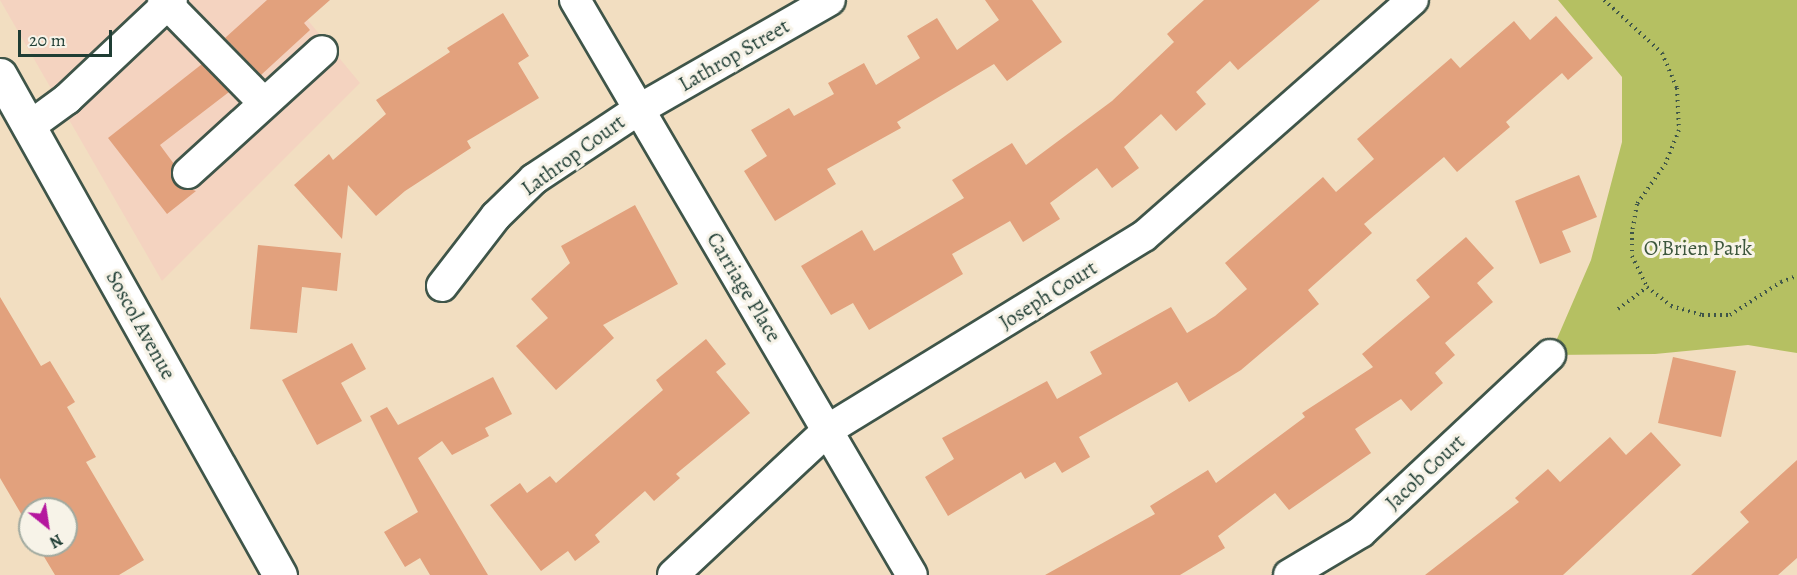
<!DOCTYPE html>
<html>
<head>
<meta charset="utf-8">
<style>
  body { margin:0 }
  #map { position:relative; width:1797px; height:575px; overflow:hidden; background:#f2dec1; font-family:Alegreya,serif }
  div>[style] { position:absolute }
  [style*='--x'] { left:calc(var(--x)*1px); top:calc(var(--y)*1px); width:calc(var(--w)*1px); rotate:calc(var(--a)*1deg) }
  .built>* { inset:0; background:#f4d3c0 }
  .green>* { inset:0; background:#b5c062 }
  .building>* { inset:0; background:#e2a17d }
  .path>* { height:4px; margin-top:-2px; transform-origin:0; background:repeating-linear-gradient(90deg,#3f5549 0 1.5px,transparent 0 6px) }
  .roads { filter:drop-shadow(2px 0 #3f5549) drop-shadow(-2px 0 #3f5549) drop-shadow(0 2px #3f5549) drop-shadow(0 -2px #3f5549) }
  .minor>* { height:30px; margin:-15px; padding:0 15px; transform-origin:15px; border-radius:15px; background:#fff }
  .major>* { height:33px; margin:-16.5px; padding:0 16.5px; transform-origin:16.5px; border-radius:16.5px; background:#fff }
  span { translate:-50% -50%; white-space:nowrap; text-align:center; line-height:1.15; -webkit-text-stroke:6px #f7f3e8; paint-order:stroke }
  .street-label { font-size:21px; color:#1f3d34 }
  .park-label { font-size:21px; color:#3d573d }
  .north { position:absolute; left:18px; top:497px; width:60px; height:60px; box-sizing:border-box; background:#f7f3e8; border:2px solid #a1aaa0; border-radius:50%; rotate:150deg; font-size:16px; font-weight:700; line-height:24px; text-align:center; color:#1f3d34 }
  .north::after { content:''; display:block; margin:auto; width:21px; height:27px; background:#b5179e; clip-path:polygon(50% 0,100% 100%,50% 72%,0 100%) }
  .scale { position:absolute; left:18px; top:30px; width:94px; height:27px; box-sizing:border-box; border:3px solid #1f3d34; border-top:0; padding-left:8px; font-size:18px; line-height:21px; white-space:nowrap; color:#1f3d34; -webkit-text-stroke:4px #f7f3e8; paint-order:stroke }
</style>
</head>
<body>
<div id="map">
  <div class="built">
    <div style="clip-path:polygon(0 0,291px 0,360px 83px,162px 281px)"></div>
  </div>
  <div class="green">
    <div style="clip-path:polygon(1558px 0,1797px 0,1797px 353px,1748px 345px,1655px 354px,1550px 355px,1591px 260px,1622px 142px,1622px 77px)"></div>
  </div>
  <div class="building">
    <div style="clip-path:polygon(267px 0,330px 0,304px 23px,310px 30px,261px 75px,225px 38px)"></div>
    <div style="clip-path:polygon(985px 0,1032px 0,1062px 42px,1007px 81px,994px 64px,897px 122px,901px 128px,827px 169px,836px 184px,775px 221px,744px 171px,767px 156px,751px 130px,789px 108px,794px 116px,834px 94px,828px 83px,864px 63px,876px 85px,920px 58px,907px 36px,937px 18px,957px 50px,999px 20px)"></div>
    <div style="clip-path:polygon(1204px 0,1320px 0,1238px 70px,1230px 61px,1196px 92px,1206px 104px,1176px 131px,1161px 114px,1124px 147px,1139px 168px,1112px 188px,1097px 168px,1050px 203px,1060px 219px,1023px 242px,1010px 221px,952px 254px,963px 274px,869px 330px,853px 303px,831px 315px,801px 266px,862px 230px,874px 251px,964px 198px,952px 180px,1012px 143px,1026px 165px,1112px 101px,1174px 42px,1167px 34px)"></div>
    <div style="clip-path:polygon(503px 13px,529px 56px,518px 63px,539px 98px,467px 141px,471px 148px,405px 191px,376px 216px,348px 185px,342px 239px,294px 185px,329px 154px,333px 160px,386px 114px,376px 100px,450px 52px,447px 48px)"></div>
    <div style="clip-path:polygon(1556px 16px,1593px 58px,1568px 80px,1562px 73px,1506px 122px,1510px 127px,1457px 172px,1444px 157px,1364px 224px,1372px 233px,1308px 290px,1319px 304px,1241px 370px,1189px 402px,1177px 382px,1079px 437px,1090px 457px,1062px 473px,1055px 462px,1025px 479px,1021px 472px,948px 516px,925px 477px,954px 459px,942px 438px,1047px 381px,1057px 399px,1102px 374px,1090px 352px,1171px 307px,1187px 333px,1215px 316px,1247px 289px,1225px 263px,1323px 177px,1336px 192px,1374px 159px,1357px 139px,1451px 58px,1460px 68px,1514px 21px,1530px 40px)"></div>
    <div style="clip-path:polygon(202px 64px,229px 92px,160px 145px,174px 164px,171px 176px,175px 184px,196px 191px,167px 214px,108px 138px)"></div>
    <div style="clip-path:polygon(1579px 175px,1597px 217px,1562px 231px,1571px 252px,1540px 264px,1515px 201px)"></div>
    <div style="clip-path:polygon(635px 205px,678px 284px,603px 325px,614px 338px,556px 390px,516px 346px,548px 318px,531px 299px,570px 263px,561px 246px)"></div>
    <div style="clip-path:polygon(1466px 237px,1494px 268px,1477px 283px,1493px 302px,1445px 343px,1455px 355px,1435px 373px,1443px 383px,1411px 411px,1401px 399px,1355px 429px,1371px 453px,1289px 510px,1275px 493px,1218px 536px,1225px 548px,1180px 575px,1045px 575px,1155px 514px,1150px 506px,1208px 470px,1216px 483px,1305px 417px,1302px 413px,1373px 367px,1362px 354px,1430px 297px,1416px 280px)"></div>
    <div style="clip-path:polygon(258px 245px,341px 253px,337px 291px,302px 287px,297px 333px,250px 329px)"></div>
    <div style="clip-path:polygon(0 297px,41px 366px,50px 361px,75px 402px,67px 407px,96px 457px,86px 462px,144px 560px,119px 575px,55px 575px,37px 545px,66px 545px,66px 509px,30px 509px,30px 529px,0 478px)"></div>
    <div style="clip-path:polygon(706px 339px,726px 364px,716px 372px,750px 413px,676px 474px,680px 478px,654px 501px,645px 491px,595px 535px,600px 542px,575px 561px,568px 551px,541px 571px,490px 505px,520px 483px,527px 493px,550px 476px,556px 483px,663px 390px,656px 380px)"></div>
    <div style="clip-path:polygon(352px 343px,366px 369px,341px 383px,362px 421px,317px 445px,282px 380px)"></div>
    <div style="clip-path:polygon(1673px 357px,1736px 371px,1721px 437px,1658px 423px)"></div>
    <div style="clip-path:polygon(493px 377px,512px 414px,485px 428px,489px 436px,452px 455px,442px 441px,418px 458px,488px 575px,430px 575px,420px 558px,405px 567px,384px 532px,418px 512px,370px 416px,387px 407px,398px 425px)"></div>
    <div style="clip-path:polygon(1651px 432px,1681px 465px,1563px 575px,1425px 575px,1519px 502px,1515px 498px,1548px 469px,1560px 482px,1610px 437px,1626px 455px)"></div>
    <div style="clip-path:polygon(1797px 460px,1797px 558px,1778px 575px,1691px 575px,1749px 522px,1740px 512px)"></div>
  </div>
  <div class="path">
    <div style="--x:1604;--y:0;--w:79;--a:42.4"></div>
    <div style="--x:1662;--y:53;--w:38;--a:67"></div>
    <div style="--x:1677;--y:88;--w:42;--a:87.3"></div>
    <div style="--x:1679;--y:130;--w:35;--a:112"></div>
    <div style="--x:1666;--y:163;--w:50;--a:125.3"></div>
    <div style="--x:1637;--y:204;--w:28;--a:100"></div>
    <div style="--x:1632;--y:232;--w:24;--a:90"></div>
    <div style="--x:1632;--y:256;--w:34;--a:64"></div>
    <div style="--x:1647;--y:287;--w:31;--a:38"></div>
    <div style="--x:1671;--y:306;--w:32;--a:16"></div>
    <div style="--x:1702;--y:315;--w:28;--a:0"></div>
    <div style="--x:1730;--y:315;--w:61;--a:-32.9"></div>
    <div style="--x:1781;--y:282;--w:17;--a:-21"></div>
    <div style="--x:1618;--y:309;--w:36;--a:-37"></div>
  </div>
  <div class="roads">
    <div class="minor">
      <div style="--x:163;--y:0;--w:144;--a:45.6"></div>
      <div style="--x:575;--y:0;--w:666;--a:59.63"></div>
      <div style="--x:30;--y:126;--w:46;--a:-36.1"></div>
      <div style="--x:67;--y:99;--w:144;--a:-43.3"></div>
      <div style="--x:188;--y:173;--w:181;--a:-42.3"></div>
      <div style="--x:442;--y:286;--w:88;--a:-52.4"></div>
      <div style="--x:496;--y:216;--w:53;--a:-44.2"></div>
      <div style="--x:534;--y:179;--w:125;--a:-33.6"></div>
      <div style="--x:638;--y:110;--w:221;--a:-29.8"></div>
      <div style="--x:673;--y:575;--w:214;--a:-43.1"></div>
      <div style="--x:829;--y:429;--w:369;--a:-31.5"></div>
      <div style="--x:1144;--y:236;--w:358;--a:-41.3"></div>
      <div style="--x:1289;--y:575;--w:84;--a:-30.8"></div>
      <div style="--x:1361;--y:532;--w:259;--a:-43.1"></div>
    </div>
    <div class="major">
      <div style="--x:0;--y:75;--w:573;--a:60.75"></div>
    </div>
  </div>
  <div class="street-label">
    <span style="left:734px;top:55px;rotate:-30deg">Lathrop Street</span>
    <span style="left:573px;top:155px;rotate:-36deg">Lathrop Court</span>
    <span style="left:744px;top:287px;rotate:59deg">Carriage Place</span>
    <span style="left:1048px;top:295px;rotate:-32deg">Joseph Court</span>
    <span style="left:141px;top:325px;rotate:61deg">Soscol Avenue</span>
    <span style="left:1425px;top:472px;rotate:-43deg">Jacob Court</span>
  </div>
  <div class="park-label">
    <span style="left:1698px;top:248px">O'Brien Park</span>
  </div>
  <div class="north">N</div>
  <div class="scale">20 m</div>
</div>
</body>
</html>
